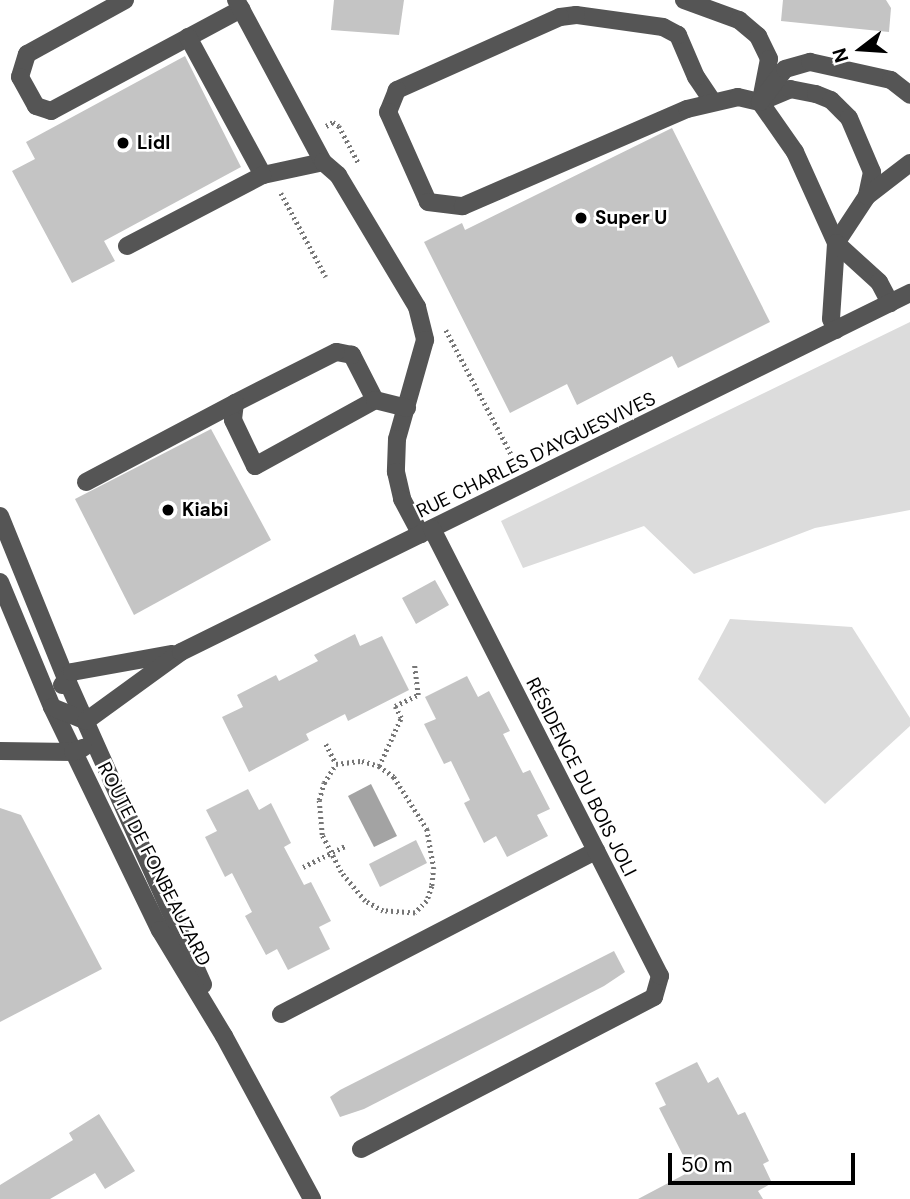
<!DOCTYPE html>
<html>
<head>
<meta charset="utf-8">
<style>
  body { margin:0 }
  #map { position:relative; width:910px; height:1199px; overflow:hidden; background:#fff; font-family:"DM Sans",sans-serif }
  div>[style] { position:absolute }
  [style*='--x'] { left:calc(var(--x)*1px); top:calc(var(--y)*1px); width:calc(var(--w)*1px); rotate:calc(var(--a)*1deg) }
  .green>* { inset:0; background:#dcdcdc }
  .water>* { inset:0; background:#a3a3a3 }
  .building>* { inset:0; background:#c4c4c4 }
  .path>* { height:4.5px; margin-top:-2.25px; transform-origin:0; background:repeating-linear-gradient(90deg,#777 0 2px,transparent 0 5.5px) }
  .minor>* { height:18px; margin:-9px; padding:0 9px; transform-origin:9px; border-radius:9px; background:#555 }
  .dots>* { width:19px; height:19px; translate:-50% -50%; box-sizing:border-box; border:4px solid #fff; border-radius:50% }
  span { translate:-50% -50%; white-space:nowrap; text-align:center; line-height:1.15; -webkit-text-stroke:5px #fff; paint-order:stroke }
  .poi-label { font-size:19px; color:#000; font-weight:700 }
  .left { translate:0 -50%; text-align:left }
  .street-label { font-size:19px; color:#000 }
  .north { position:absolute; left:826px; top:14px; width:70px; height:70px; -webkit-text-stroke:5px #fff; paint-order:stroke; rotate:253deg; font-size:19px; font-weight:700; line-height:28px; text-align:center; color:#000 }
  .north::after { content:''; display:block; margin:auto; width:24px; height:32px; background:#000; clip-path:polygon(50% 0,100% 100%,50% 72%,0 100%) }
  .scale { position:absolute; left:668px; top:1153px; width:187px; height:32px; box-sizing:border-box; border:4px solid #000; border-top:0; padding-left:9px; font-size:21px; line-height:24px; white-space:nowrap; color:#000; -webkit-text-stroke:5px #fff; paint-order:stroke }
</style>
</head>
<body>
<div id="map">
  <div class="green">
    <div style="clip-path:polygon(910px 322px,910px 510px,815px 528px,694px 574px,644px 526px,523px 568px,501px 521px)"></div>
    <div style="clip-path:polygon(730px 619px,852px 627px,910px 718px,910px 726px,825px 804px,698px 679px)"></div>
  </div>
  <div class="water">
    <div style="clip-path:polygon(371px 784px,397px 836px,374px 847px,348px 796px)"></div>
  </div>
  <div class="building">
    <div style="clip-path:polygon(334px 0,404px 0,399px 35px,331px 30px)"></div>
    <div style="clip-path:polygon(783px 0,886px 0,891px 8px,889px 32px,781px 21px)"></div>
    <div style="clip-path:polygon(185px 56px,241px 167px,104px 241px,115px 261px,72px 283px,12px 171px,35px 159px,26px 142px)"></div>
    <div style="clip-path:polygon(672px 128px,770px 322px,678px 368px,672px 356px,577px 405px,567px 384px,510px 413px,424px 242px,462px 223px,465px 230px)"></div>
    <div style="clip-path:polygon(211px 429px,271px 540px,134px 615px,75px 499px)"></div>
    <div style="clip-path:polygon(435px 580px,449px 605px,416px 624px,402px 598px)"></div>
    <div style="clip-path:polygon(355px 634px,360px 646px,382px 636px,409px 690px,348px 721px,345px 714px,306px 734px,309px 740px,249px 772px,222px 717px,243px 707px,237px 695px,276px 675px,279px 681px,318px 661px,314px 655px)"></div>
    <div style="clip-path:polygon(467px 676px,478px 697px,489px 691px,510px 731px,503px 734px,523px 773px,530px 770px,550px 809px,537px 815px,548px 836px,507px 857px,496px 836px,484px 843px,464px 803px,470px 800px,451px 761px,444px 764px,424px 724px,436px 719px,425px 697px)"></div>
    <div style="clip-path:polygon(248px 789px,259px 810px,271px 803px,291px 843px,284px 847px,304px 885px,311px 882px,331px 921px,319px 927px,330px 949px,288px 970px,277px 949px,266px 955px,245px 916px,252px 912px,232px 873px,225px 877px,205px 837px,217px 831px,206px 810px)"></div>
    <div style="clip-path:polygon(0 808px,21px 815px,102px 969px,0 1022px)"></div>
    <div style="clip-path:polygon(416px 840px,427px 863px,380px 887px,369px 864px)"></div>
    <div style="clip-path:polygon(614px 951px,625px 972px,604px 986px,364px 1109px,340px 1117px,330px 1097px,340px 1090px)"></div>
    <div style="clip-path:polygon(697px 1062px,708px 1083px,718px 1077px,738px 1115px,745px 1112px,769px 1161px,763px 1164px,772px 1183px,758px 1191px,763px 1199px,638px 1199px,691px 1171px,659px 1108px,666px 1105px,655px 1083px)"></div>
    <div style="clip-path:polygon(99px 1114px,135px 1171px,105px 1189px,95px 1173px,50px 1199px,0 1199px,0 1185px,73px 1140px,69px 1133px)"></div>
  </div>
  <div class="path">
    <div style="--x:326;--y:126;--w:8;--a:-30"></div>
    <div style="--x:333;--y:122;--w:7;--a:34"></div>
    <div style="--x:339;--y:126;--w:43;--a:62.2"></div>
    <div style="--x:281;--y:193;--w:95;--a:61.8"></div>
    <div style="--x:446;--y:330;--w:153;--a:62.3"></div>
    <div style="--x:326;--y:744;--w:22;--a:63"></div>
    <div style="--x:362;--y:761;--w:18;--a:16"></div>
    <div style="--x:379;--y:766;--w:19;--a:36"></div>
    <div style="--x:394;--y:777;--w:62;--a:57.6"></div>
    <div style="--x:427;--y:829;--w:39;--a:80"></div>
    <div style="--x:434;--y:867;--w:19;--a:96"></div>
    <div style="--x:432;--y:886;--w:16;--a:108"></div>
    <div style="--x:427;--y:901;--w:17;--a:135"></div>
    <div style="--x:415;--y:913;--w:32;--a:-176"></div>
    <div style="--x:383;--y:911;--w:21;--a:-151"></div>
    <div style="--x:365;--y:901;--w:38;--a:-130"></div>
    <div style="--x:341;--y:872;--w:42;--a:-117.2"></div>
    <div style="--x:322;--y:835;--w:35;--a:-95"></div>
    <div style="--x:319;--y:800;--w:18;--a:-74"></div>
    <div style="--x:324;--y:783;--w:22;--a:-58"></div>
    <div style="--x:336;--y:764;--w:26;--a:-7"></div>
    <div style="--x:379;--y:766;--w:53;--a:-65.4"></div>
    <div style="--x:401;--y:718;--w:13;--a:-117"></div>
    <div style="--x:395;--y:706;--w:25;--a:-26"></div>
    <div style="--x:418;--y:695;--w:31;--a:-97"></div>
    <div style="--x:303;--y:867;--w:47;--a:-26.6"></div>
  </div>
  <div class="minor">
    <div style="--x:125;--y:0;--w:112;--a:151.1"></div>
    <div style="--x:27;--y:54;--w:24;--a:107"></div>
    <div style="--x:20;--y:77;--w:33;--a:61"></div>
    <div style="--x:36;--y:106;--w:16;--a:18"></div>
    <div style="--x:51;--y:111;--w:216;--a:-28.2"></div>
    <div style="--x:684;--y:0;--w:59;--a:20"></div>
    <div style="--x:739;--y:20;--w:25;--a:40"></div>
    <div style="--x:758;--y:36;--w:25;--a:64"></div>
    <div style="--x:769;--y:59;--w:38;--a:101"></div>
    <div style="--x:188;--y:37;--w:157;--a:61.5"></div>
    <div style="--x:263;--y:175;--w:61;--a:-12.2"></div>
    <div style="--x:323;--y:162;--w:184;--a:-118.2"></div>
    <div style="--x:713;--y:102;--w:30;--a:-124"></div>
    <div style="--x:696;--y:77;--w:46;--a:-113.2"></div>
    <div style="--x:678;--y:35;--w:17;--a:-152"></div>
    <div style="--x:663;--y:27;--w:88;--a:-172.1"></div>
    <div style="--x:576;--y:15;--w:16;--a:173"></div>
    <div style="--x:560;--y:17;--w:179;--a:155.9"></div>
    <div style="--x:397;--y:90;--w:24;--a:112"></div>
    <div style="--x:388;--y:112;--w:98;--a:66"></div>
    <div style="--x:428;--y:202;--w:35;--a:7"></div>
    <div style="--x:463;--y:206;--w:244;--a:-23.4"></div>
    <div style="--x:687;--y:109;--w:52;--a:-13.2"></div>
    <div style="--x:738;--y:97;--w:23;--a:13"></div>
    <div style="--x:760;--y:102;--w:61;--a:55"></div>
    <div style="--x:795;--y:152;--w:100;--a:65.7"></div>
    <div style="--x:760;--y:102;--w:33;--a:-23"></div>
    <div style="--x:790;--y:89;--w:26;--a:11"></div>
    <div style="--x:816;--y:94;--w:16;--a:22"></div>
    <div style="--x:831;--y:100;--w:25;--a:45"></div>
    <div style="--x:849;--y:118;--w:59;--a:66.9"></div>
    <div style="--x:872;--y:172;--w:25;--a:102"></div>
    <div style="--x:867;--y:196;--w:56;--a:123.4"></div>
    <div style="--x:760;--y:102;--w:41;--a:-52.9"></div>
    <div style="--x:785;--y:69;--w:26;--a:-16"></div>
    <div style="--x:810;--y:62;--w:83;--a:12.5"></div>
    <div style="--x:891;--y:80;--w:24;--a:38"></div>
    <div style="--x:323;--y:162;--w:20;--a:41"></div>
    <div style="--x:338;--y:175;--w:154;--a:59.1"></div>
    <div style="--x:417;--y:307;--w:34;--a:76"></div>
    <div style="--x:425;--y:340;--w:103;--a:105.8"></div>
    <div style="--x:397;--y:439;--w:33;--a:92"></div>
    <div style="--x:396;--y:472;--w:28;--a:77"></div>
    <div style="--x:402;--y:499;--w:40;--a:62"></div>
    <div style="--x:867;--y:196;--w:54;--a:-37.5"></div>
    <div style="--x:127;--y:246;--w:153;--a:-27.6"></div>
    <div style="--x:836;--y:330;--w:12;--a:-114"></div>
    <div style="--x:831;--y:319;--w:76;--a:-86.2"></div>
    <div style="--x:836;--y:243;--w:58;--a:42.2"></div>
    <div style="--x:879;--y:282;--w:24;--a:62"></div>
    <div style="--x:375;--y:400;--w:51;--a:-117.1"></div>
    <div style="--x:352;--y:355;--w:16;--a:-169"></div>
    <div style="--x:336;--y:352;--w:113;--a:153.2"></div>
    <div style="--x:235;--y:403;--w:17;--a:97"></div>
    <div style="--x:233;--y:420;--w:51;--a:64.4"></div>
    <div style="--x:255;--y:466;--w:137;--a:-28.8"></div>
    <div style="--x:375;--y:400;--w:33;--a:14"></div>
    <div style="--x:86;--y:482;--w:169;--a:-27.9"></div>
    <div style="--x:0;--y:516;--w:173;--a:67.9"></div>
    <div style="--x:65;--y:676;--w:338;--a:65.9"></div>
    <div style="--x:0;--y:582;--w:135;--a:67.4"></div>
    <div style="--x:52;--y:707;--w:248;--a:64.2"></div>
    <div style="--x:160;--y:930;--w:124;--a:58.9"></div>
    <div style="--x:224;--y:1036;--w:185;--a:61.6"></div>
    <div style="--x:62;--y:685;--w:16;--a:-52"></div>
    <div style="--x:72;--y:672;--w:102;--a:-10.2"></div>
    <div style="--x:52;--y:707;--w:37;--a:22"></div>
    <div style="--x:86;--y:721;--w:117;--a:-36"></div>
    <div style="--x:181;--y:652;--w:813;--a:-26.22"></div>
    <div style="--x:0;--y:751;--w:73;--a:0.8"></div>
    <div style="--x:73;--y:752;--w:11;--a:-22"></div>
    <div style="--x:281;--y:1014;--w:355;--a:-27.4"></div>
    <div style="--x:361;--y:1149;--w:330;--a:-27.4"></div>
    <div style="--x:654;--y:997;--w:22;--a:-74"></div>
    <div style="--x:660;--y:976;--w:502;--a:-117.02"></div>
  </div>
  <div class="dots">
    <div style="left:123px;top:143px;background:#000"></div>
    <div style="left:581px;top:218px;background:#000"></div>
    <div style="left:168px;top:510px;background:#000"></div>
  </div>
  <div class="poi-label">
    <span class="left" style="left:137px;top:143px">Lidl</span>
    <span class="left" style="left:595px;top:218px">Super U</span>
    <span class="left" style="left:182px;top:510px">Kiabi</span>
  </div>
  <div class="street-label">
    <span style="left:536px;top:455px;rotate:-26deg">RUE CHARLES D'AYGUESVIVES</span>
    <span style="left:581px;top:777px;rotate:63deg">RÉSIDENCE DU BOIS JOLI</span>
    <span style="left:154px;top:864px;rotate:63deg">ROUTE DE FONBEAUZARD</span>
  </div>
  <div class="north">N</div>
  <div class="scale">50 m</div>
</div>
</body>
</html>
